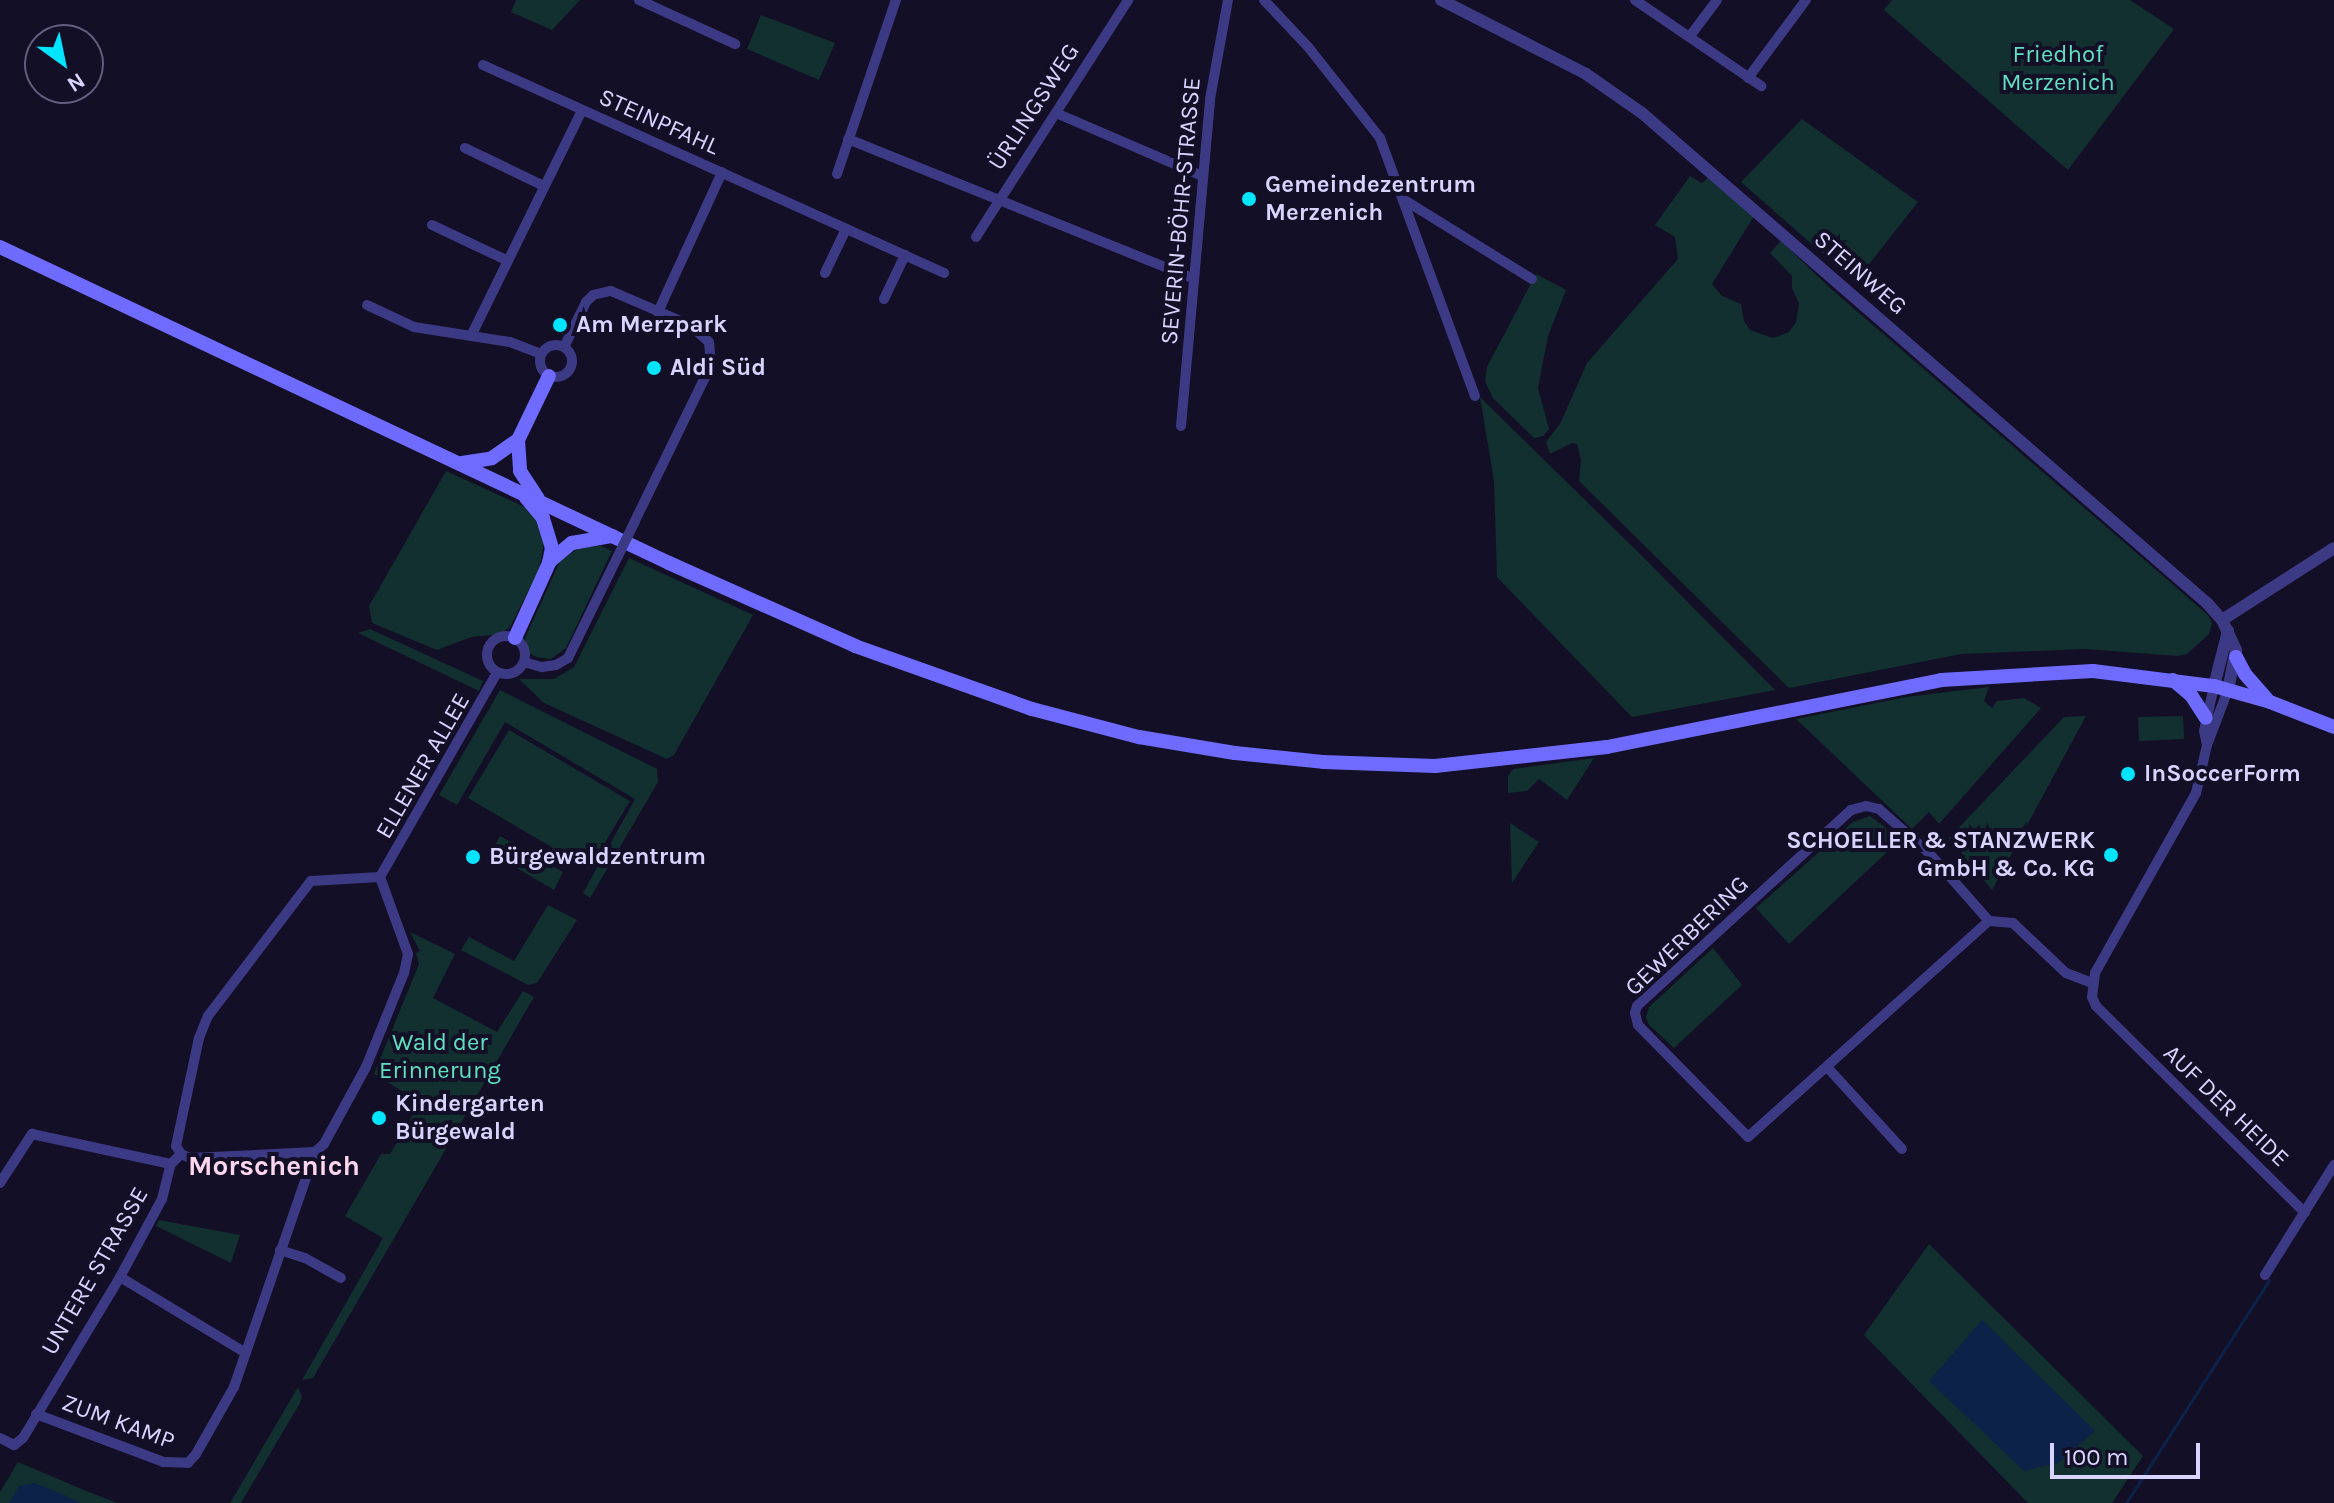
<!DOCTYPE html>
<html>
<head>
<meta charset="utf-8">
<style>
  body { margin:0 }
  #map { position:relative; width:2334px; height:1503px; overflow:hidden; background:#130f26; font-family:Karla,sans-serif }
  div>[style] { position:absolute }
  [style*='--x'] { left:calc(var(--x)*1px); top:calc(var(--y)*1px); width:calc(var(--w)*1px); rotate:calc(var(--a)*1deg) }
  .green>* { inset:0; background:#12302f }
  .water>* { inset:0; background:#0c2248 }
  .stream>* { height:3px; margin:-1.5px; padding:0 1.5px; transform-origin:1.5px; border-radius:1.5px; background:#0c2248 }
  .minor>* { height:10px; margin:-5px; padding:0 5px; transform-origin:5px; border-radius:5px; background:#3d3a85 }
  .minor>.ring { margin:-5px; padding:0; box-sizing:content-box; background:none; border:10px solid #3d3a85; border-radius:50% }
  .tertiary>* { height:12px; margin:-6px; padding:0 6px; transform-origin:6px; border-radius:6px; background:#3d3a85 }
  .secondary>* { height:14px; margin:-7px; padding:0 7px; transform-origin:7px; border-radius:7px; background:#6f6bff }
  .minor-bridge>* { height:10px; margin:-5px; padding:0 5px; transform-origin:5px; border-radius:5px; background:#3d3a85 }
  .dots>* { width:22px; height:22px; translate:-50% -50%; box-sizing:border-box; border:4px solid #130f26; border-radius:50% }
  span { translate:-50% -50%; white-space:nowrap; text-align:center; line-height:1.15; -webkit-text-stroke:8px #130f26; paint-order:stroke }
  .park-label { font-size:24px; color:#5fe0c0 }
  .street-label { font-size:24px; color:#d9d4ff }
  .poi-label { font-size:24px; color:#d9d4ff; font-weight:700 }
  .left { translate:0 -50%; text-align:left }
  .right { translate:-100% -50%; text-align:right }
  .quarter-label { font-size:28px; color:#ffd6f0; font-weight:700 }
  .north { position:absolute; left:24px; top:24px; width:80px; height:80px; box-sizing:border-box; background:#130f26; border:2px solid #625e7d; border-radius:50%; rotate:147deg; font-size:22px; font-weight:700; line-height:32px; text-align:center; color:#d9d4ff }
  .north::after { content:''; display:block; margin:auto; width:28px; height:36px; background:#00e5ff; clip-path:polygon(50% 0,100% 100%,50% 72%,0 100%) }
  .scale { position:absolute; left:2050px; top:1443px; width:150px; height:36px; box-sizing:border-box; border:4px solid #d9d4ff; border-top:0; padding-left:10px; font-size:24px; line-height:28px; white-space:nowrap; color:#d9d4ff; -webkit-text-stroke:6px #130f26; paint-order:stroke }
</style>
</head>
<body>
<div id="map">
  <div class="green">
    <div style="clip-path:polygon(516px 0,580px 0,552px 30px,511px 12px)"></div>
    <div style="clip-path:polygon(1892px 0,2130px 0,2174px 29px,2068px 170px,1884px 10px)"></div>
    <div style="clip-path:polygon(761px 15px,835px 43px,819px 80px,747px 49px)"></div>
    <div style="clip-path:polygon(1802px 119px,1918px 202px,1855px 282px,1741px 182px)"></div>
    <div style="clip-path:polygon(1690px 176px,1702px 183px,1709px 177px,1754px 216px,1712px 284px,1722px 296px,1741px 304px,1744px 321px,1750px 330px,1773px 338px,1789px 332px,1796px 322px,1799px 304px,1792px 288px,1792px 276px,1770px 253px,1781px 241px,1829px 287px,2208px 615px,2212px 623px,2209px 634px,2187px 654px,2178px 656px,2085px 649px,1961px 654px,1789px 688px,1579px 481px,1581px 460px,1577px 444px,1572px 443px,1550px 454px,1546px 442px,1560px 424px,1587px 363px,1678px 259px,1675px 237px,1655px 225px)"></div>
    <div style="clip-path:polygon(1536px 274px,1566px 290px,1548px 336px,1538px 388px,1549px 429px,1543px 436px,1534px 438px,1493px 398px,1485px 381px,1487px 367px)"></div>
    <div style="clip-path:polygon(1480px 397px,1639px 553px,1775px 690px,1632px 717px,1497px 577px,1494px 481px)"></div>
    <div style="clip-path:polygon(446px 471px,525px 507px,539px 523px,544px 543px,539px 570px,510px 627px,500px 634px,471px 637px,437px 650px,372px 623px,369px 606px)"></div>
    <div style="clip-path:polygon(601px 546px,612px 551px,566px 648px,551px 659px,536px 657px,529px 653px,525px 638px,560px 561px,579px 548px)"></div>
    <div style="clip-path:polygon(629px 558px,753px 615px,674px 755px,667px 759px,544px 703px,519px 679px,554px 679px,574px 667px)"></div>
    <div style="clip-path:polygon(370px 629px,483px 681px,479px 691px,358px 633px)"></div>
    <div style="clip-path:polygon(1989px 687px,1984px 701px,1992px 708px,1997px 701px,2024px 698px,2041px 708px,1939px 824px,1929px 812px,1912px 829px,1796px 719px,1906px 697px)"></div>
    <div style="clip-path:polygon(500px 690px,657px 769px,658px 782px,590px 898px,583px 893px,635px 799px,505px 722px,457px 805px,439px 795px)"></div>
    <div style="clip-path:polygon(2086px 716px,1992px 890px,1949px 838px,2064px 717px)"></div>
    <div style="clip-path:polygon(2183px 716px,2184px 739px,2139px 741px,2138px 717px)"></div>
    <div style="clip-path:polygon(509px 730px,630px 801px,589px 869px,468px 798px)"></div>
    <div style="clip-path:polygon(1594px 758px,1567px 800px,1539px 779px,1527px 791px,1508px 793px,1508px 776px,1513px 769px)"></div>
    <div style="clip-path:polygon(1870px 816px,1901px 839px,1789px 944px,1756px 908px,1853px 822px)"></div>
    <div style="clip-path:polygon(1510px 823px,1539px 842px,1512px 883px)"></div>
    <div style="clip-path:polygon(500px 836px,563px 872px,554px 890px,491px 853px)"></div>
    <div style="clip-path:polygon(548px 905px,577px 920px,537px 983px,528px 985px,461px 950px,469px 937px,514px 961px)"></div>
    <div style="clip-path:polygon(410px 932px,455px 954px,433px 998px,497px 1032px,523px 991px,534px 997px,313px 1378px,302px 1380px,383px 1238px,345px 1216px,381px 1154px,390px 1154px,420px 1102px,374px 1074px,419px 964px,416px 953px,420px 951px)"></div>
    <div style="clip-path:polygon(1713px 948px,1742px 985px,1674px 1048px,1649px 1025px,1646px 1018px,1649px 1007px)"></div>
    <div style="clip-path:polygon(159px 1220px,240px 1235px,231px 1263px,156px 1226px)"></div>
    <div style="clip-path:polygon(1929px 1244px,2143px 1456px,2112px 1503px,2028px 1503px,1864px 1335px)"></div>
    <div style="clip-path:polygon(298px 1387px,302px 1396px,300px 1403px,241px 1503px,230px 1503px)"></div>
    <div style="clip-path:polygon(18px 1462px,84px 1490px,117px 1503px,0 1503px,0 1492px)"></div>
  </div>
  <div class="water">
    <div style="clip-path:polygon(1982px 1320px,2095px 1431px,2058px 1463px,2024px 1471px,1929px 1381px)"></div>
    <div style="clip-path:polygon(35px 1483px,62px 1494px,81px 1503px,9px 1503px,19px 1486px)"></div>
  </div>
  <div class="stream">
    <div style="--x:2126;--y:1503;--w:265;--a:-57.3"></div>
  </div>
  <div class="minor">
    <div style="--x:639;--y:0;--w:106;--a:24.6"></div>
    <div style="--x:1264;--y:0;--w:66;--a:46.8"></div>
    <div style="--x:1309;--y:48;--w:115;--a:51.7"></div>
    <div style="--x:1380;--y:138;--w:275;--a:69.8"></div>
    <div style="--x:1635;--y:0;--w:153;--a:34.3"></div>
    <div style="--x:1690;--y:36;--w:45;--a:-53.1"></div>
    <div style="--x:483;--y:65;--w:506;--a:24.28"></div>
    <div style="--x:1748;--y:78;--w:97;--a:-53.4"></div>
    <div style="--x:1056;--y:113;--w:159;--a:23.3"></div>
    <div style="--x:848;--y:139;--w:373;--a:22"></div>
    <div style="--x:465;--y:148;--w:88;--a:25.7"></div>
    <div style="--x:837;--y:174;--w:184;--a:-71.3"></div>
    <div style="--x:1406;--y:201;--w:148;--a:31.8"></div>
    <div style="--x:432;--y:225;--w:82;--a:25.3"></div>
    <div style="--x:976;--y:237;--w:282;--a:-57.3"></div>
    <div style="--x:825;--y:273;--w:49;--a:-64.5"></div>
    <div style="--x:884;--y:299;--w:49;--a:-64.5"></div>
    <div style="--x:367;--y:305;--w:52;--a:25.1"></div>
    <div style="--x:414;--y:327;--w:97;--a:8.9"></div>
    <div style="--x:510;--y:342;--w:33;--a:21"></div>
    <div style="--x:658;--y:312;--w:154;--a:-65.4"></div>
    <div style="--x:471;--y:336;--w:252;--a:-63.8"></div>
    <div class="ring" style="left:540px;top:345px;width:22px;height:22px"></div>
    <div style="--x:564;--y:347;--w:50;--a:-63.9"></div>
    <div style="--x:586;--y:302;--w:10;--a:-45"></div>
    <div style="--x:593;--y:295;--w:18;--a:-13"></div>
    <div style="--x:611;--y:291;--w:86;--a:23.3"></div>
    <div style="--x:690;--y:325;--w:25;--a:42"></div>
    <div style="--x:709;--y:342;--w:23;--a:85"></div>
    <div style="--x:711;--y:365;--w:174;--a:116"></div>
    <div style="--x:1181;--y:426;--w:328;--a:-84.9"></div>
    <div style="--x:1210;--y:99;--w:101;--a:-79.7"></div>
    <div class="ring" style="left:487px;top:636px;width:28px;height:28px"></div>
    <div style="--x:524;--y:662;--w:19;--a:16"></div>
    <div style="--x:542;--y:667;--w:14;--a:-8"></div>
    <div style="--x:556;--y:665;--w:14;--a:-30"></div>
    <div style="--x:568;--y:658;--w:114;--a:-63.9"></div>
    <div style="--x:2228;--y:690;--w:59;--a:110.9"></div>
    <div style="--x:2207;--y:745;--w:49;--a:102.9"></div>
    <div style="--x:2196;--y:793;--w:206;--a:119.3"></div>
    <div style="--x:2095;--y:973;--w:24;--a:97"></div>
    <div style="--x:2092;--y:997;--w:10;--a:66"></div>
    <div style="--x:2096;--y:1006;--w:294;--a:44.7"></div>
    <div style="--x:2207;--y:745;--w:14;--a:-102"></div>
    <div style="--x:2204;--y:731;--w:46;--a:-77.5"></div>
    <div style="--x:380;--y:877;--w:235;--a:-60.2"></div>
    <div style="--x:1989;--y:921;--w:89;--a:-131.4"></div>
    <div style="--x:1930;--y:854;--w:68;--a:-138.6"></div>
    <div style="--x:1879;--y:809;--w:13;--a:-167"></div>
    <div style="--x:1866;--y:806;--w:16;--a:165"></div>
    <div style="--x:1851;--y:810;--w:290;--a:137.5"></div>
    <div style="--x:1637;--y:1006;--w:7;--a:106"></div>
    <div style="--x:1635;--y:1013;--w:12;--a:76"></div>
    <div style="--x:1638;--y:1025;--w:157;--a:45.5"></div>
    <div style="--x:1748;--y:1137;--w:324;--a:-41.9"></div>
    <div style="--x:1989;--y:921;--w:24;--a:5"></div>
    <div style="--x:2013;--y:923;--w:73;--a:43.3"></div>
    <div style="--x:2066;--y:973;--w:28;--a:21"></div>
    <div style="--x:1827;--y:1067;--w:111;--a:47.6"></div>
    <div style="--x:181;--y:1154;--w:9;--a:-122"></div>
    <div style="--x:176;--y:1146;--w:110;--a:-78"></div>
    <div style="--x:199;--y:1038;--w:24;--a:-68"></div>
    <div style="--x:208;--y:1016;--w:170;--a:-52.7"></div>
    <div style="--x:311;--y:881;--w:69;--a:-3.3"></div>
    <div style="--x:181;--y:1154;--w:10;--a:24"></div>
    <div style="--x:190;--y:1158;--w:125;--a:-2.7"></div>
    <div style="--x:0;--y:1183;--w:59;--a:-56.9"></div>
    <div style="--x:32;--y:1134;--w:142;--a:12.2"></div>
    <div style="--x:280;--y:1250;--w:26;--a:18"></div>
    <div style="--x:305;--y:1258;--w:41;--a:29.1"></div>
    <div style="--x:2265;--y:1275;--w:130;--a:-57.9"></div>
    <div style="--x:120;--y:1277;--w:147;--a:31.1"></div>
    <div style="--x:36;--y:1414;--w:137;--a:20.6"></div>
    <div style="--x:164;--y:1462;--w:24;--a:2"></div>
    <div style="--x:188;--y:1463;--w:12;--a:-48"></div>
    <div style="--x:196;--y:1454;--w:77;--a:-60.4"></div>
    <div style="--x:234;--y:1387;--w:249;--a:-71"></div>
    <div style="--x:315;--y:1152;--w:12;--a:-42"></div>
    <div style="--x:324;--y:1144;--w:88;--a:-61.4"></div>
    <div style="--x:366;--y:1067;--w:101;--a:-68"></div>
    <div style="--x:404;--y:973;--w:19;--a:-78"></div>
    <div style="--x:408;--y:954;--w:82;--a:-110"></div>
    <div style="--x:0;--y:1438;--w:16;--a:27"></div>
    <div style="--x:14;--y:1445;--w:11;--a:-38"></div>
    <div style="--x:23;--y:1438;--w:188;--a:-58.9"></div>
    <div style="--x:120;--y:1277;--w:89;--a:-61.7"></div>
    <div style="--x:162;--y:1199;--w:36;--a:-76"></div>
    <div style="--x:171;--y:1164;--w:14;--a:-45"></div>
  </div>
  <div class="tertiary">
    <div style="--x:1441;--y:0;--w:163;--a:27"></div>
    <div style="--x:1586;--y:74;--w:68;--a:34.9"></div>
    <div style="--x:1642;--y:113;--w:749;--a:40.94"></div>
    <div style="--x:2208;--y:604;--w:21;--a:49"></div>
    <div style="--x:2222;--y:620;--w:33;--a:65"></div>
    <div style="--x:2236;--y:650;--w:41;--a:101.3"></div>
    <div style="--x:2222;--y:620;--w:133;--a:-32.7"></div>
    <div style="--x:2214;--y:686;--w:57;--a:-75.7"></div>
  </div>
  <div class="secondary">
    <div style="--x:0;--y:247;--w:740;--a:25.28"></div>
    <div style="--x:669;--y:563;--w:204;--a:24"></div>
    <div style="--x:855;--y:646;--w:188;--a:19.6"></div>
    <div style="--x:1032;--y:709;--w:111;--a:14.7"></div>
    <div style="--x:1139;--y:737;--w:97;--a:9.5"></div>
    <div style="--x:1235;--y:753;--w:88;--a:5.8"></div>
    <div style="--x:1323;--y:762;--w:112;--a:2"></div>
    <div style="--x:1435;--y:766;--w:173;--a:-6.3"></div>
    <div style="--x:1607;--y:747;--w:341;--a:-11.3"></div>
    <div style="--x:1941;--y:680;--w:152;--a:-3.4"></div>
    <div style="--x:2093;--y:671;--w:122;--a:7.1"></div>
    <div style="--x:2214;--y:686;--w:58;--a:15.9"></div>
    <div style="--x:2270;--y:702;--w:69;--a:21.3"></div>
    <div style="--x:518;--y:440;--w:31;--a:86"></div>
    <div style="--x:520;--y:471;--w:33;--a:57"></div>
    <div style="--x:462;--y:463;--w:30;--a:-9"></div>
    <div style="--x:492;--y:458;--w:32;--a:-35"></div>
    <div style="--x:518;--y:440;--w:71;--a:-64.2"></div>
    <div style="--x:549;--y:562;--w:30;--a:-40"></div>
    <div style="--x:572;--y:543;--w:41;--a:-9.9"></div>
    <div style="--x:515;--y:638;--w:82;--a:-65.6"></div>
    <div style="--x:549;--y:563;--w:15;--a:-79"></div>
    <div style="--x:552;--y:548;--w:31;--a:-107"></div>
    <div style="--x:543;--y:518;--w:26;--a:-130"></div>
    <div style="--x:2236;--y:657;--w:19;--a:62"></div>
    <div style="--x:2245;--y:674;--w:33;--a:49"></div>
    <div style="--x:2173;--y:680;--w:23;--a:40"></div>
    <div style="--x:2191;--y:695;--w:27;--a:57"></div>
  </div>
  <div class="minor-bridge">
    <div style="--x:618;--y:556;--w:39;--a:-64"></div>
  </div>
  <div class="dots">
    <div style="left:1249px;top:199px;background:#00e5ff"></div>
    <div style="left:560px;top:325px;background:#00e5ff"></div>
    <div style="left:654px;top:368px;background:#00e5ff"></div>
    <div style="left:2128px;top:774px;background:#00e5ff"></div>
    <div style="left:2111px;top:855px;background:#00e5ff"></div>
    <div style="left:473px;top:857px;background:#00e5ff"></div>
    <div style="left:379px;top:1118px;background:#00e5ff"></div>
  </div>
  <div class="park-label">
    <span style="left:2058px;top:69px">Friedhof<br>Merzenich</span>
    <span style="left:440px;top:1057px">Wald der<br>Erinnerung</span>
  </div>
  <div class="street-label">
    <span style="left:1034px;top:107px;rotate:-57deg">ÜRLINGSWEG</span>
    <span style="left:659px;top:122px;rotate:24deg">STEINPFAHL</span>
    <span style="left:1181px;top:211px;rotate:-85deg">SEVERIN-BÖHR-STRASSE</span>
    <span style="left:1860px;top:273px;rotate:41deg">STEINWEG</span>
    <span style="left:423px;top:766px;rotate:-60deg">ELLENER ALLEE</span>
    <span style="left:1687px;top:936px;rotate:-44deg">GEWERBERING</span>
    <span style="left:2226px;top:1106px;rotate:44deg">AUF DER HEIDE</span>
    <span style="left:95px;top:1271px;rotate:-60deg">UNTERE STRASSE</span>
    <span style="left:118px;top:1422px;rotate:20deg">ZUM KAMP</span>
  </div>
  <div class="poi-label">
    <span class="left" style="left:1265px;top:199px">Gemeindezentrum<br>Merzenich</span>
    <span class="left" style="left:576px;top:325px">Am Merzpark</span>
    <span class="left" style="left:670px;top:368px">Aldi Süd</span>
    <span class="left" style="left:2144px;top:774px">InSoccerForm</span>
    <span class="right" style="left:2095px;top:855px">SCHOELLER &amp; STANZWERK<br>GmbH &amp; Co. KG</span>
    <span class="left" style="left:489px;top:857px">Bürgewaldzentrum</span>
    <span class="left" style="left:395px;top:1118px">Kindergarten<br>Bürgewald</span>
  </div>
  <div class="quarter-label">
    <span style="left:274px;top:1166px">Morschenich</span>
  </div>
  <div class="north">N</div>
  <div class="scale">100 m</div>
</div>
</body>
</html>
